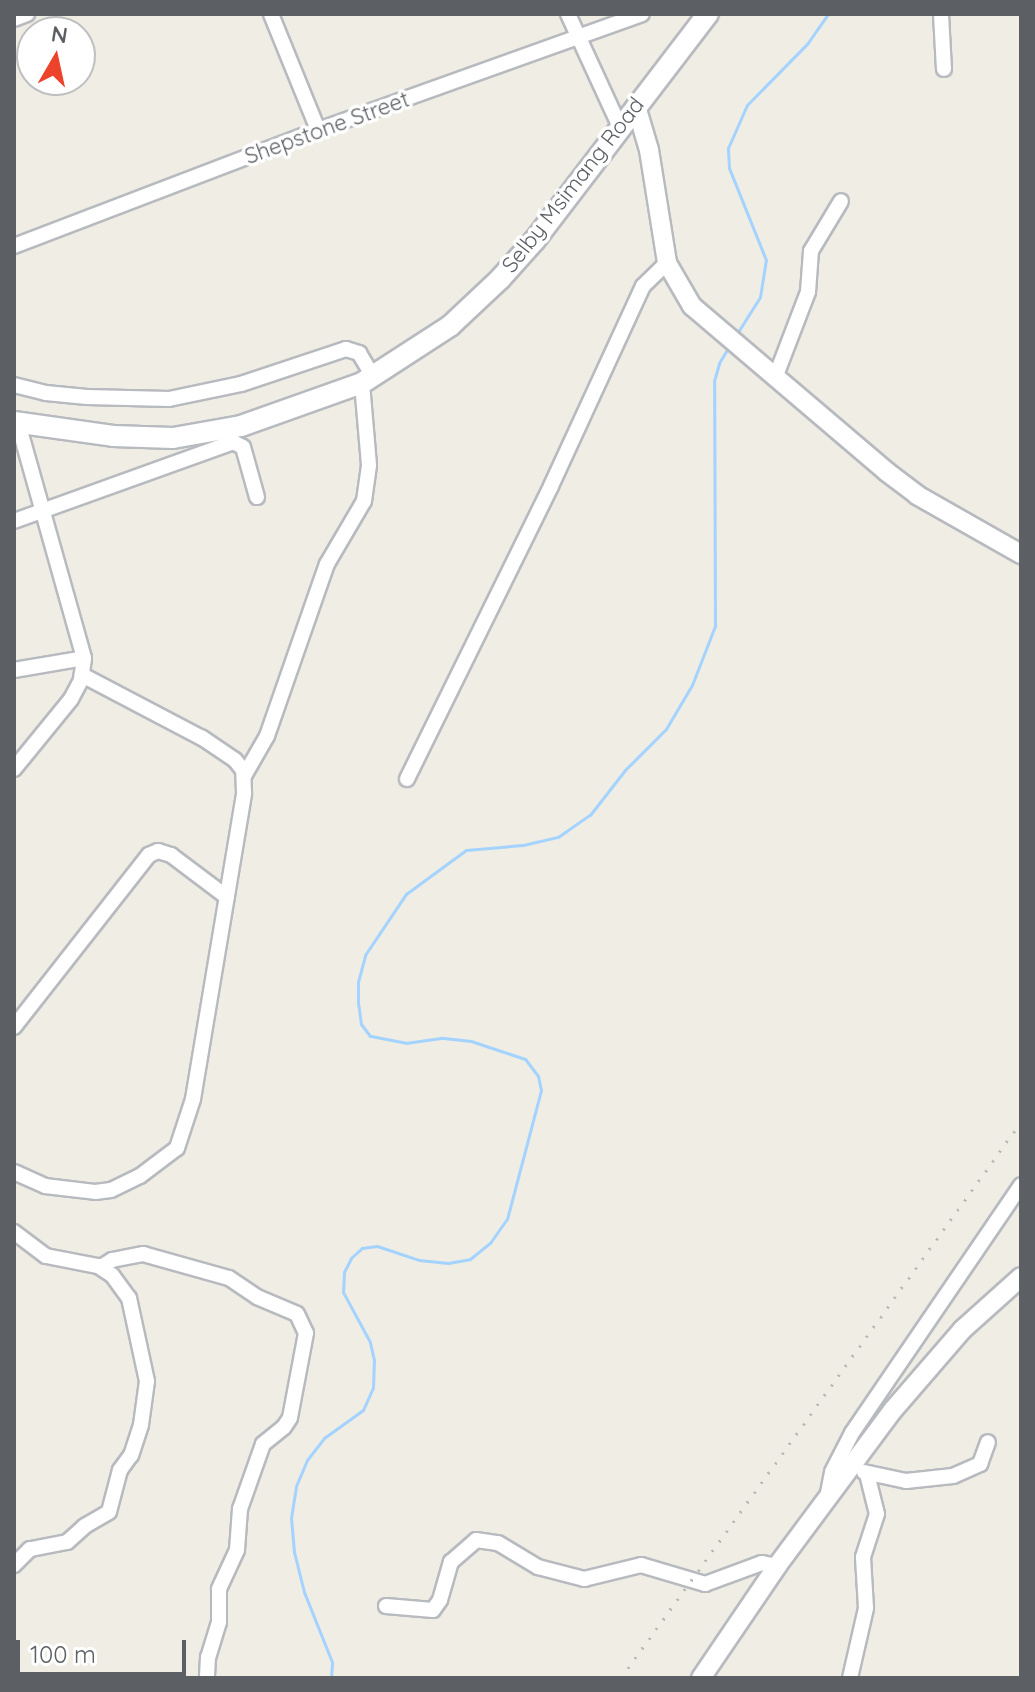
<!DOCTYPE html>
<html>
<head>
<meta charset="utf-8">
<style>
  body { margin:0 }
  #map { position:relative; width:1035px; height:1692px; overflow:hidden; background:#efede4; font-family:Quicksand,sans-serif }
  div>[style] { position:absolute }
  [style*='--x'] { left:calc(var(--x)*1px); top:calc(var(--y)*1px); width:calc(var(--w)*1px); rotate:calc(var(--a)*1deg) }
  .stream>* { height:3px; margin:-1.5px; padding:0 1.5px; transform-origin:1.5px; border-radius:1.5px; background:#a4d3ff }
  .roads { filter:drop-shadow(2px 0 #b7babf) drop-shadow(-2px 0 #b7babf) drop-shadow(0 2px #b7babf) drop-shadow(0 -2px #b7babf) }
  .minor>* { height:14px; margin:-7px; padding:0 7px; transform-origin:7px; border-radius:7px; background:#fff }
  .tertiary>* { height:18px; margin:-9px; padding:0 9px; transform-origin:9px; border-radius:9px; background:#fff }
  .secondary>* { height:20px; margin:-10px; padding:0 10px; transform-origin:10px; border-radius:10px; background:#fff }
  .rail>* { height:3px; margin-top:-1.5px; transform-origin:0; background:repeating-linear-gradient(90deg,#b5b6b6 0 2px,transparent 0 12px) }
  span { translate:-50% -50%; white-space:nowrap; text-align:center; line-height:1.15; -webkit-text-stroke:7px #fff; paint-order:stroke }
  .street-label { font-size:22px; color:#5c6065 }
  .frame { position:absolute; inset:0; border:16px solid #5c6065; pointer-events:none }
  .north { position:absolute; left:16px; top:16px; width:80px; height:80px; box-sizing:border-box; background:#fff; border:2px solid #bebfc1; border-radius:50%; rotate:9deg; font-size:22px; font-weight:700; line-height:32px; text-align:center; color:#5c6065 }
  .north::after { content:''; display:block; margin:auto; width:28px; height:36px; background:#ee432b; clip-path:polygon(50% 0,100% 100%,50% 72%,0 100%) }
  .scale { position:absolute; left:16px; top:1640px; width:170px; height:36px; box-sizing:border-box; border:4px solid #5c6065; border-top:0; padding-left:10px; font-size:24px; line-height:28px; white-space:nowrap; color:#5c6065; -webkit-text-stroke:6px #fff; paint-order:stroke }
</style>
</head>
<body>
<div id="map">
  <div class="stream">
    <div style="--x:736;--y:335;--w:45;--a:-57.7"></div>
    <div style="--x:760;--y:297;--w:37;--a:-81"></div>
    <div style="--x:766;--y:260;--w:99;--a:-111.9"></div>
    <div style="--x:729;--y:168;--w:20;--a:-93"></div>
    <div style="--x:728;--y:148;--w:47;--a:-66.2"></div>
    <div style="--x:747;--y:105;--w:86;--a:-45.5"></div>
    <div style="--x:807;--y:44;--w:37;--a:-55"></div>
    <div style="--x:331;--y:1678;--w:16;--a:-86"></div>
    <div style="--x:332;--y:1662;--w:75;--a:-111.8"></div>
    <div style="--x:304;--y:1592;--w:41;--a:-104"></div>
    <div style="--x:294;--y:1552;--w:34;--a:-95"></div>
    <div style="--x:291;--y:1518;--w:32;--a:-81"></div>
    <div style="--x:296;--y:1486;--w:28;--a:-67"></div>
    <div style="--x:307;--y:1460;--w:28;--a:-52"></div>
    <div style="--x:324;--y:1438;--w:48;--a:-35.7"></div>
    <div style="--x:363;--y:1410;--w:24;--a:-66"></div>
    <div style="--x:373;--y:1388;--w:28;--a:-88"></div>
    <div style="--x:374;--y:1360;--w:18;--a:-103"></div>
    <div style="--x:370;--y:1342;--w:57;--a:-118.4"></div>
    <div style="--x:343;--y:1292;--w:20;--a:-87"></div>
    <div style="--x:344;--y:1272;--w:16;--a:-63"></div>
    <div style="--x:351;--y:1258;--w:15;--a:-42"></div>
    <div style="--x:362;--y:1248;--w:15;--a:-8"></div>
    <div style="--x:377;--y:1246;--w:44;--a:18.4"></div>
    <div style="--x:419;--y:1260;--w:29;--a:6"></div>
    <div style="--x:448;--y:1263;--w:22;--a:-10"></div>
    <div style="--x:470;--y:1259;--w:26;--a:-39"></div>
    <div style="--x:490;--y:1243;--w:29;--a:-55"></div>
    <div style="--x:507;--y:1219;--w:133;--a:-75.2"></div>
    <div style="--x:541;--y:1090;--w:14;--a:-102"></div>
    <div style="--x:538;--y:1076;--w:21;--a:-127"></div>
    <div style="--x:525;--y:1059;--w:57;--a:-161.6"></div>
    <div style="--x:471;--y:1041;--w:30;--a:-174"></div>
    <div style="--x:441;--y:1038;--w:34;--a:172"></div>
    <div style="--x:407;--y:1043;--w:38;--a:-169"></div>
    <div style="--x:370;--y:1036;--w:15;--a:-127"></div>
    <div style="--x:361;--y:1024;--w:22;--a:-98"></div>
    <div style="--x:358;--y:1002;--w:20;--a:-90"></div>
    <div style="--x:358;--y:982;--w:28;--a:-75"></div>
    <div style="--x:365;--y:955;--w:73;--a:-56.1"></div>
    <div style="--x:406;--y:894;--w:74;--a:-36.3"></div>
    <div style="--x:466;--y:850;--w:57;--a:-5"></div>
    <div style="--x:523;--y:845;--w:36;--a:-13"></div>
    <div style="--x:558;--y:837;--w:39;--a:-35"></div>
    <div style="--x:590;--y:815;--w:57;--a:-52.1"></div>
    <div style="--x:625;--y:770;--w:58;--a:-45"></div>
    <div style="--x:666;--y:729;--w:51;--a:-59.4"></div>
    <div style="--x:692;--y:685;--w:63;--a:-68.7"></div>
    <div style="--x:715;--y:626;--w:245;--a:-90.2"></div>
    <div style="--x:714;--y:381;--w:19;--a:-74"></div>
    <div style="--x:719;--y:363;--w:17;--a:-59"></div>
  </div>
  <div class="roads">
    <div class="minor">
      <div style="--x:271;--y:14;--w:125;--a:67.9"></div>
      <div style="--x:568;--y:14;--w:124;--a:65.3"></div>
      <div style="--x:941;--y:14;--w:55;--a:86.9"></div>
      <div style="--x:14;--y:19;--w:14;--a:-21"></div>
      <div style="--x:14;--y:246;--w:325;--a:-20.9"></div>
      <div style="--x:318;--y:130;--w:344;--a:-19.7"></div>
      <div style="--x:775;--y:378;--w:92;--a:-69"></div>
      <div style="--x:808;--y:292;--w:41;--a:-85.8"></div>
      <div style="--x:811;--y:251;--w:58;--a:-59"></div>
      <div style="--x:14;--y:385;--w:33;--a:14"></div>
      <div style="--x:46;--y:393;--w:41;--a:5.6"></div>
      <div style="--x:87;--y:397;--w:82;--a:1.4"></div>
      <div style="--x:169;--y:399;--w:74;--a:-11.8"></div>
      <div style="--x:241;--y:384;--w:111;--a:-18.4"></div>
      <div style="--x:346;--y:349;--w:14;--a:17"></div>
      <div style="--x:359;--y:353;--w:27;--a:59"></div>
      <div style="--x:14;--y:521;--w:233;--a:-19.8"></div>
      <div style="--x:233;--y:442;--w:11;--a:27"></div>
      <div style="--x:243;--y:447;--w:52;--a:74.4"></div>
      <div style="--x:14;--y:670;--w:71;--a:-9.7"></div>
      <div style="--x:14;--y:769;--w:90;--a:-50.8"></div>
      <div style="--x:71;--y:699;--w:21;--a:-62"></div>
      <div style="--x:81;--y:680;--w:22;--a:-82"></div>
      <div style="--x:84;--y:658;--w:244;--a:-105.7"></div>
      <div style="--x:244;--y:776;--w:46;--a:-60.1"></div>
      <div style="--x:267;--y:736;--w:182;--a:-70.8"></div>
      <div style="--x:327;--y:564;--w:73;--a:-59.6"></div>
      <div style="--x:364;--y:501;--w:36;--a:-82"></div>
      <div style="--x:369;--y:465;--w:82;--a:-94.9"></div>
      <div style="--x:407;--y:779;--w:326;--a:-63.8"></div>
      <div style="--x:551;--y:486;--w:220;--a:-65.3"></div>
      <div style="--x:643;--y:286;--w:33;--a:-44"></div>
      <div style="--x:14;--y:1027;--w:219;--a:-51.9"></div>
      <div style="--x:149;--y:855;--w:10;--a:-24"></div>
      <div style="--x:158;--y:851;--w:14;--a:17"></div>
      <div style="--x:171;--y:855;--w:70;--a:36.9"></div>
      <div style="--x:14;--y:1172;--w:34;--a:24"></div>
      <div style="--x:45;--y:1186;--w:50;--a:6.8"></div>
      <div style="--x:95;--y:1192;--w:16;--a:-7"></div>
      <div style="--x:111;--y:1190;--w:32;--a:-26"></div>
      <div style="--x:140;--y:1176;--w:46;--a:-37.1"></div>
      <div style="--x:177;--y:1148;--w:52;--a:-71.9"></div>
      <div style="--x:193;--y:1099;--w:310;--a:-80.5"></div>
      <div style="--x:244;--y:793;--w:23;--a:-92"></div>
      <div style="--x:243;--y:770;--w:13;--a:-129"></div>
      <div style="--x:235;--y:760;--w:40;--a:-146"></div>
      <div style="--x:202;--y:738;--w:136;--a:-152.3"></div>
      <div style="--x:14;--y:1232;--w:40;--a:37"></div>
      <div style="--x:46;--y:1256;--w:53;--a:10.9"></div>
      <div style="--x:98;--y:1266;--w:17;--a:33"></div>
      <div style="--x:112;--y:1275;--w:29;--a:54"></div>
      <div style="--x:129;--y:1298;--w:85;--a:77.8"></div>
      <div style="--x:147;--y:1381;--w:44;--a:97.8"></div>
      <div style="--x:141;--y:1425;--w:32;--a:108"></div>
      <div style="--x:131;--y:1455;--w:19;--a:126"></div>
      <div style="--x:120;--y:1470;--w:43;--a:104.7"></div>
      <div style="--x:109;--y:1512;--w:28;--a:150"></div>
      <div style="--x:85;--y:1526;--w:24;--a:138"></div>
      <div style="--x:67;--y:1542;--w:38;--a:169"></div>
      <div style="--x:30;--y:1549;--w:23;--a:135"></div>
      <div style="--x:101;--y:1267;--w:13;--a:-32"></div>
      <div style="--x:112;--y:1260;--w:32;--a:-11"></div>
      <div style="--x:143;--y:1254;--w:89;--a:15.6"></div>
      <div style="--x:229;--y:1278;--w:34;--a:34"></div>
      <div style="--x:257;--y:1297;--w:43;--a:23"></div>
      <div style="--x:297;--y:1314;--w:21;--a:65"></div>
      <div style="--x:306;--y:1333;--w:86;--a:100.7"></div>
      <div style="--x:290;--y:1418;--w:11;--a:124"></div>
      <div style="--x:284;--y:1427;--w:27;--a:141"></div>
      <div style="--x:263;--y:1444;--w:69;--a:109.5"></div>
      <div style="--x:240;--y:1509;--w:41;--a:94.2"></div>
      <div style="--x:237;--y:1550;--w:43;--a:114.8"></div>
      <div style="--x:219;--y:1589;--w:33;--a:90"></div>
      <div style="--x:219;--y:1622;--w:37;--a:107"></div>
      <div style="--x:208;--y:1657;--w:21;--a:93"></div>
      <div style="--x:864;--y:1472;--w:43;--a:12.1"></div>
      <div style="--x:906;--y:1481;--w:47;--a:-6.1"></div>
      <div style="--x:953;--y:1476;--w:30;--a:-24"></div>
      <div style="--x:980;--y:1464;--w:23;--a:-70"></div>
      <div style="--x:827;--y:1498;--w:26;--a:-79"></div>
      <div style="--x:832;--y:1472;--w:44;--a:-62.9"></div>
      <div style="--x:852;--y:1433;--w:300;--a:-55.7"></div>
      <div style="--x:386;--y:1606;--w:47;--a:4.9"></div>
      <div style="--x:433;--y:1610;--w:12;--a:-55"></div>
      <div style="--x:440;--y:1600;--w:40;--a:-74"></div>
      <div style="--x:451;--y:1562;--w:33;--a:-41"></div>
      <div style="--x:476;--y:1540;--w:22;--a:8"></div>
      <div style="--x:498;--y:1543;--w:47;--a:31"></div>
      <div style="--x:538;--y:1567;--w:48;--a:14.6"></div>
      <div style="--x:584;--y:1579;--w:59;--a:-13.8"></div>
      <div style="--x:641;--y:1565;--w:67;--a:16.5"></div>
      <div style="--x:705;--y:1584;--w:61;--a:-20.2"></div>
      <div style="--x:762;--y:1563;--w:15;--a:11"></div>
      <div style="--x:850;--y:1678;--w:72;--a:-77.1"></div>
      <div style="--x:866;--y:1608;--w:51;--a:-93.4"></div>
      <div style="--x:863;--y:1557;--w:45;--a:-72"></div>
      <div style="--x:877;--y:1514;--w:41;--a:-104"></div>
    </div>
    <div class="tertiary">
      <div style="--x:636;--y:106;--w:46;--a:73.5"></div>
      <div style="--x:649;--y:150;--w:114;--a:80.9"></div>
      <div style="--x:667;--y:263;--w:50;--a:59.8"></div>
      <div style="--x:692;--y:306;--w:256;--a:40.4"></div>
      <div style="--x:887;--y:472;--w:38;--a:37"></div>
      <div style="--x:917;--y:495;--w:120;--a:29.6"></div>
      <div style="--x:701;--y:1678;--w:135;--a:-55.8"></div>
      <div style="--x:777;--y:1566;--w:194;--a:-53.4"></div>
      <div style="--x:893;--y:1410;--w:106;--a:-49.2"></div>
      <div style="--x:962;--y:1330;--w:79;--a:-41.9"></div>
    </div>
    <div class="secondary">
      <div style="--x:14;--y:422;--w:100;--a:8"></div>
      <div style="--x:113;--y:436;--w:60;--a:1.9"></div>
      <div style="--x:173;--y:438;--w:69;--a:-10"></div>
      <div style="--x:241;--y:426;--w:128;--a:-19.6"></div>
      <div style="--x:362;--y:383;--w:105;--a:-32.9"></div>
      <div style="--x:450;--y:326;--w:69;--a:-43.2"></div>
      <div style="--x:500;--y:279;--w:52;--a:-48.1"></div>
      <div style="--x:535;--y:240;--w:285;--a:-52.6"></div>
    </div>
  </div>
  <div class="rail">
    <div style="--x:621;--y:1678;--w:685;--a:-54.27"></div>
  </div>
  <div class="street-label">
    <span style="left:327px;top:128px;rotate:-20deg">Shepstone Street</span>
    <span style="left:573px;top:185px;rotate:-52deg">Selby Msimang Road</span>
  </div>
  <div class="frame"></div>
  <div class="north">N</div>
  <div class="scale">100 m</div>
</div>
</body>
</html>
